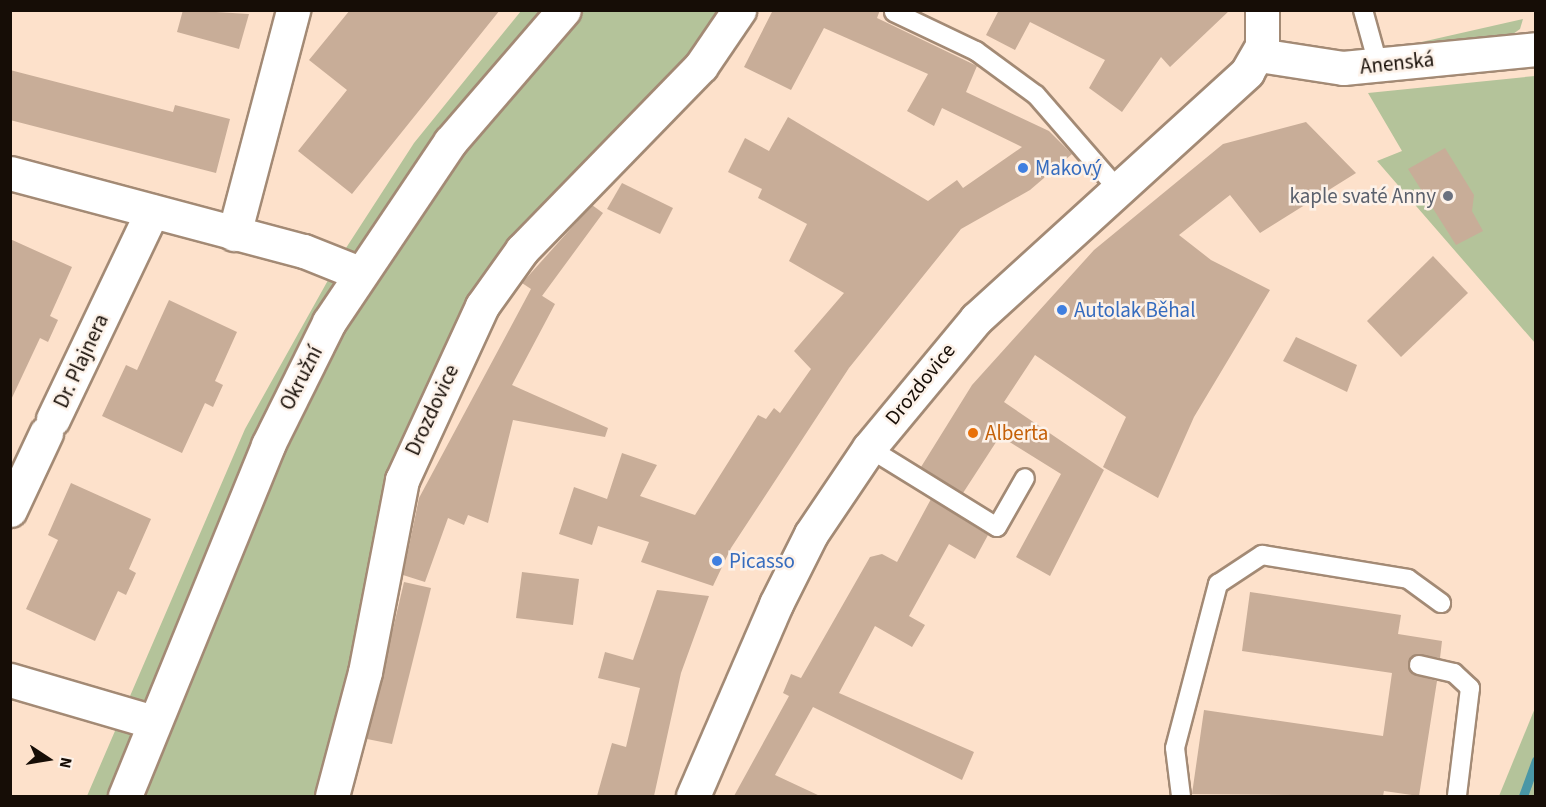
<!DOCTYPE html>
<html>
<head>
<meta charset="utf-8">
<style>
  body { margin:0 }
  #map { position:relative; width:1546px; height:807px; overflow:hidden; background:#fde1cb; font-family:"Source Sans 3",sans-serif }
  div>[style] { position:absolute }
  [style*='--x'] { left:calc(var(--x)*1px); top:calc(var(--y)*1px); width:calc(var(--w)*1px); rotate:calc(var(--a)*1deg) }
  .green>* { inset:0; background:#b4c39a }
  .stream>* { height:9px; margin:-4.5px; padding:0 4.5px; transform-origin:4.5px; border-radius:4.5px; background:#4a97a6 }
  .building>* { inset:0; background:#c8ad98 }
  .roads { filter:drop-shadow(2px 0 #a38a75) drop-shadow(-2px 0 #a38a75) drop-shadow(0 2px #a38a75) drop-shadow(0 -2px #a38a75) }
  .lane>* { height:18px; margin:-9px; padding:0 9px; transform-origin:9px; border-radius:9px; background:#fff }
  .street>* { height:33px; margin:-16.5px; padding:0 16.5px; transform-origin:16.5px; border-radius:16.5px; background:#fff }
  .secondary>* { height:33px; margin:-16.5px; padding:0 16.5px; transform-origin:16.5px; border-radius:16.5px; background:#fff }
  .dots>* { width:16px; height:16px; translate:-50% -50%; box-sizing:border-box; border:3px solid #fdf2e9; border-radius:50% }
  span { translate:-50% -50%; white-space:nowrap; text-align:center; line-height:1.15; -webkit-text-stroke:5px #fdf2e9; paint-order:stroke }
  .street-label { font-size:21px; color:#160d06 }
  .shop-label { font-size:21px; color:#366cbe }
  .left { translate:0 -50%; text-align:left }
  .worship-label { font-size:21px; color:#5b616d }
  .right { translate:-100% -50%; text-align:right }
  .food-label { font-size:21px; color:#c56008 }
  .frame { position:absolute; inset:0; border:12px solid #160d06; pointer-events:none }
  .north { position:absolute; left:18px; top:729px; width:60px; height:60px; -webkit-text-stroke:4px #fdf2e9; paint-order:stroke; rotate:102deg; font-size:16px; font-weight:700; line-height:24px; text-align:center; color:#160d06 }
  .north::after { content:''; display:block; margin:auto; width:21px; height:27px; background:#160d06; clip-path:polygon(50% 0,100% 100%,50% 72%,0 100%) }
</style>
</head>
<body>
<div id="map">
  <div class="green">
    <div style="clip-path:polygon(521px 11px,726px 11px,684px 71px,492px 264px,399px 450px,354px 686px,318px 796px,87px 796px,245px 429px,346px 248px,414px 143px)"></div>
    <div style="clip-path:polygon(1523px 19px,1520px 29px,1506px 39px,1395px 48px)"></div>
    <div style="clip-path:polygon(1535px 76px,1535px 343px,1377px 161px,1402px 151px,1368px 93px)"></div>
    <div style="clip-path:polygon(1535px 708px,1535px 796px,1499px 796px)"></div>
  </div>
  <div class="stream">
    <div style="--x:1523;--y:796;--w:38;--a:-70"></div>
  </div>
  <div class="building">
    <div style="clip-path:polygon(183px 10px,249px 14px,239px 49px,177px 32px)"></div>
    <div style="clip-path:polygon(350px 10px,500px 10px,352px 194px,298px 151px,347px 90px,309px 60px)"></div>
    <div style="clip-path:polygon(773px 10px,880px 10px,877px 18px,977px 66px,966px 92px,1049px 131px,1072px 154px,1030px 190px,961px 229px,849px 368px,731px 548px,713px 586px,641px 562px,649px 542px,598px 526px,592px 545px,559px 534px,574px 487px,607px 499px,622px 453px,657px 465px,640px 496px,695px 515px,758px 415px,766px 419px,774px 408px,780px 413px,811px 369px,794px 351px,844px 293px,789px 261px,807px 224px,758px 198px,762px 189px,728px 172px,745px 138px,769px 151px,788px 117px,928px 201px,957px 180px,963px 188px,1022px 147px,942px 108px,934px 126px,907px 111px,928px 74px,824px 28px,791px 90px,744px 67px)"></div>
    <div style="clip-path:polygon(999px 10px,1230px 10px,1170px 67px,1161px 57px,1122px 112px,1089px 88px,1105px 60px,1030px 22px,1015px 50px,986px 35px)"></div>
    <div style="clip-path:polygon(10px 70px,173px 112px,175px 105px,230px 119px,216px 173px,10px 120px)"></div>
    <div style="clip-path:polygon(1306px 122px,1356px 173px,1260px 233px,1230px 195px,1179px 235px,1211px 260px,1270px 290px,1194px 417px,1158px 498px,1103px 467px,1126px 417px,1035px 355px,1004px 402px,1104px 470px,1050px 576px,1016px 557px,1061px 474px,1000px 436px,963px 493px,921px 467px,972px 385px,1094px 250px,1223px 144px)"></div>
    <div style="clip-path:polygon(1445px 148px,1474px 195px,1472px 211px,1483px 231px,1456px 245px,1408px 169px)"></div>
    <div style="clip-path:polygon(622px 183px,673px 208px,660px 234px,607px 209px)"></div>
    <div style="clip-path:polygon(592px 205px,603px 213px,542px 296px,536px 292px,555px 304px,512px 385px,608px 428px,605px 437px,513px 420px,488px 523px,468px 515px,464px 525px,448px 518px,425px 582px,403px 575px,419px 498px,531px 289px,522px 283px)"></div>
    <div style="clip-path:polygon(10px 239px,72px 267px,50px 316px,58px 320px,48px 342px,40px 338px,10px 402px)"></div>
    <div style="clip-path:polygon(1433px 256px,1468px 293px,1401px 357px,1367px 321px)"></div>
    <div style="clip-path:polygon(169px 300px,237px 332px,215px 381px,223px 385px,213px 407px,205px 403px,182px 453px,102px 416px,126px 365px,137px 370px)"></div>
    <div style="clip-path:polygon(1296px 337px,1357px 365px,1347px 392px,1283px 361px)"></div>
    <div style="clip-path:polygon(71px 483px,151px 519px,129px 569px,136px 573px,126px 595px,118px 591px,95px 641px,26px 609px,58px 540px,48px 535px)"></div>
    <div style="clip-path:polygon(931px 499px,988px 535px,975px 559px,949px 544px,909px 616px,925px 625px,912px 647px,875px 626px,839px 693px,974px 752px,962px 780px,813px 707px,775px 775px,820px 796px,734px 796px,789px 696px,783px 693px,791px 674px,801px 678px,870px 557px,882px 554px,897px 562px)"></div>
    <div style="clip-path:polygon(522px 572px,579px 579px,573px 625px,516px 618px)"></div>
    <div style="clip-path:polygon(404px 582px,431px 588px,392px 744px,367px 739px)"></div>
    <div style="clip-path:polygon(657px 590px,709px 596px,681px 673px,654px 796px,597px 796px,612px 743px,626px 747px,640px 688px,598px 678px,605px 652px,633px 660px)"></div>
    <div style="clip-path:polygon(1250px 592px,1401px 615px,1398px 634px,1442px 641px,1440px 658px,1416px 654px,1408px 663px,1412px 674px,1437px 681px,1419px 796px,1384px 791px,1383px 796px,1192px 794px,1204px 710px,1383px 736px,1392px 673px,1242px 651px)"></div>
  </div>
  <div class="roads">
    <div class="lane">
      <div style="--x:1363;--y:10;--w:56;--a:74.5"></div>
      <div style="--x:894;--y:12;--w:91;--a:25.4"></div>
      <div style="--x:976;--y:51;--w:74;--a:36.3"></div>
      <div style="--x:1036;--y:95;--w:122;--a:49"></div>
      <div style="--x:869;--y:448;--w:150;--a:31.7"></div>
      <div style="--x:997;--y:527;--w:56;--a:-60.3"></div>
      <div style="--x:1419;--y:665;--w:36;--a:13"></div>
      <div style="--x:1454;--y:673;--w:22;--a:43"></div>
      <div style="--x:1470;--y:688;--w:109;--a:96.9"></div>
      <div style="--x:1181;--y:796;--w:48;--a:-97.1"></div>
      <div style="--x:1175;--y:748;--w:170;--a:-75.3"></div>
      <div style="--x:1218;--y:584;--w:53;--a:-33.4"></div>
      <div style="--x:1262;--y:555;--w:148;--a:9.3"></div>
      <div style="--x:1408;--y:579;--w:41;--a:36"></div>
    </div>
    <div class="street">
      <div style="--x:1259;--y:55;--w:85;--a:8.8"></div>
      <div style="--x:1343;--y:68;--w:194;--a:-5.6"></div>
      <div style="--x:10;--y:173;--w:304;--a:14.9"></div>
      <div style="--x:304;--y:251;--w:59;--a:21.8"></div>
      <div style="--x:234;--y:234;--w:232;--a:-75.2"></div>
      <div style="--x:53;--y:419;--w:230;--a:-64.5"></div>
      <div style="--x:10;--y:510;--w:85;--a:-64.9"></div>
      <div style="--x:10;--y:680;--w:150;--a:16.3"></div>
      <div style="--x:332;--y:796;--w:128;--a:-75.1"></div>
      <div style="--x:365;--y:672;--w:196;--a:-79.1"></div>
      <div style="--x:402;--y:480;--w:192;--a:-65.3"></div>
      <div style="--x:482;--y:306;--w:69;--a:-54.5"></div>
      <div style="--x:522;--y:250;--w:257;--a:-45.8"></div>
      <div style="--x:701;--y:66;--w:68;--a:-55.8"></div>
      <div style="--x:693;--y:796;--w:209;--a:-66.6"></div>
      <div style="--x:776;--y:604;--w:78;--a:-63.4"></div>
      <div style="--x:811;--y:534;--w:104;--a:-56"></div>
      <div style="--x:869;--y:448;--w:168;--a:-50.3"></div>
      <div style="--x:976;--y:319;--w:367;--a:-42.3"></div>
      <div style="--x:1247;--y:72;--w:30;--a:-60"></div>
      <div style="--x:1262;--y:46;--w:36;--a:-90"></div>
    </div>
    <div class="secondary">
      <div style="--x:125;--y:796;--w:379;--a:-67.8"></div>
      <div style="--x:268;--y:445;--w:137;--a:-63.6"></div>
      <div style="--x:329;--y:322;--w:217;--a:-56.1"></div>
      <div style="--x:450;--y:142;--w:174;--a:-49.2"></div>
    </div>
  </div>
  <div class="dots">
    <div style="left:1023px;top:168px;background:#3f7fe0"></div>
    <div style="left:1448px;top:196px;background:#6b7280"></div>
    <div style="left:1062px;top:310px;background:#3f7fe0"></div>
    <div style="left:973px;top:433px;background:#e8710a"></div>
    <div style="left:717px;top:561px;background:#3f7fe0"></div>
  </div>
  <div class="street-label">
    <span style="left:1397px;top:63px;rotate:-6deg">Anenská</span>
    <span style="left:81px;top:361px;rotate:-65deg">Dr. Plajnera</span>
    <span style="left:301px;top:378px;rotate:-63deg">Okružní</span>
    <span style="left:920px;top:384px;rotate:-51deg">Drozdovice</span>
    <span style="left:432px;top:410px;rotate:-65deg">Drozdovice</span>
  </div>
  <div class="shop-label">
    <span class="left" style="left:1035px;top:168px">Makový</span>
    <span class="left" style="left:1074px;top:310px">Autolak Běhal</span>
    <span class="left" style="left:729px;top:561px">Picasso</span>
  </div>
  <div class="worship-label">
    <span class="right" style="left:1436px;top:196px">kaple svaté Anny</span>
  </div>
  <div class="food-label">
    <span class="left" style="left:985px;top:433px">Alberta</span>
  </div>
  <div class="frame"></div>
  <div class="north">N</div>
</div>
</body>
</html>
